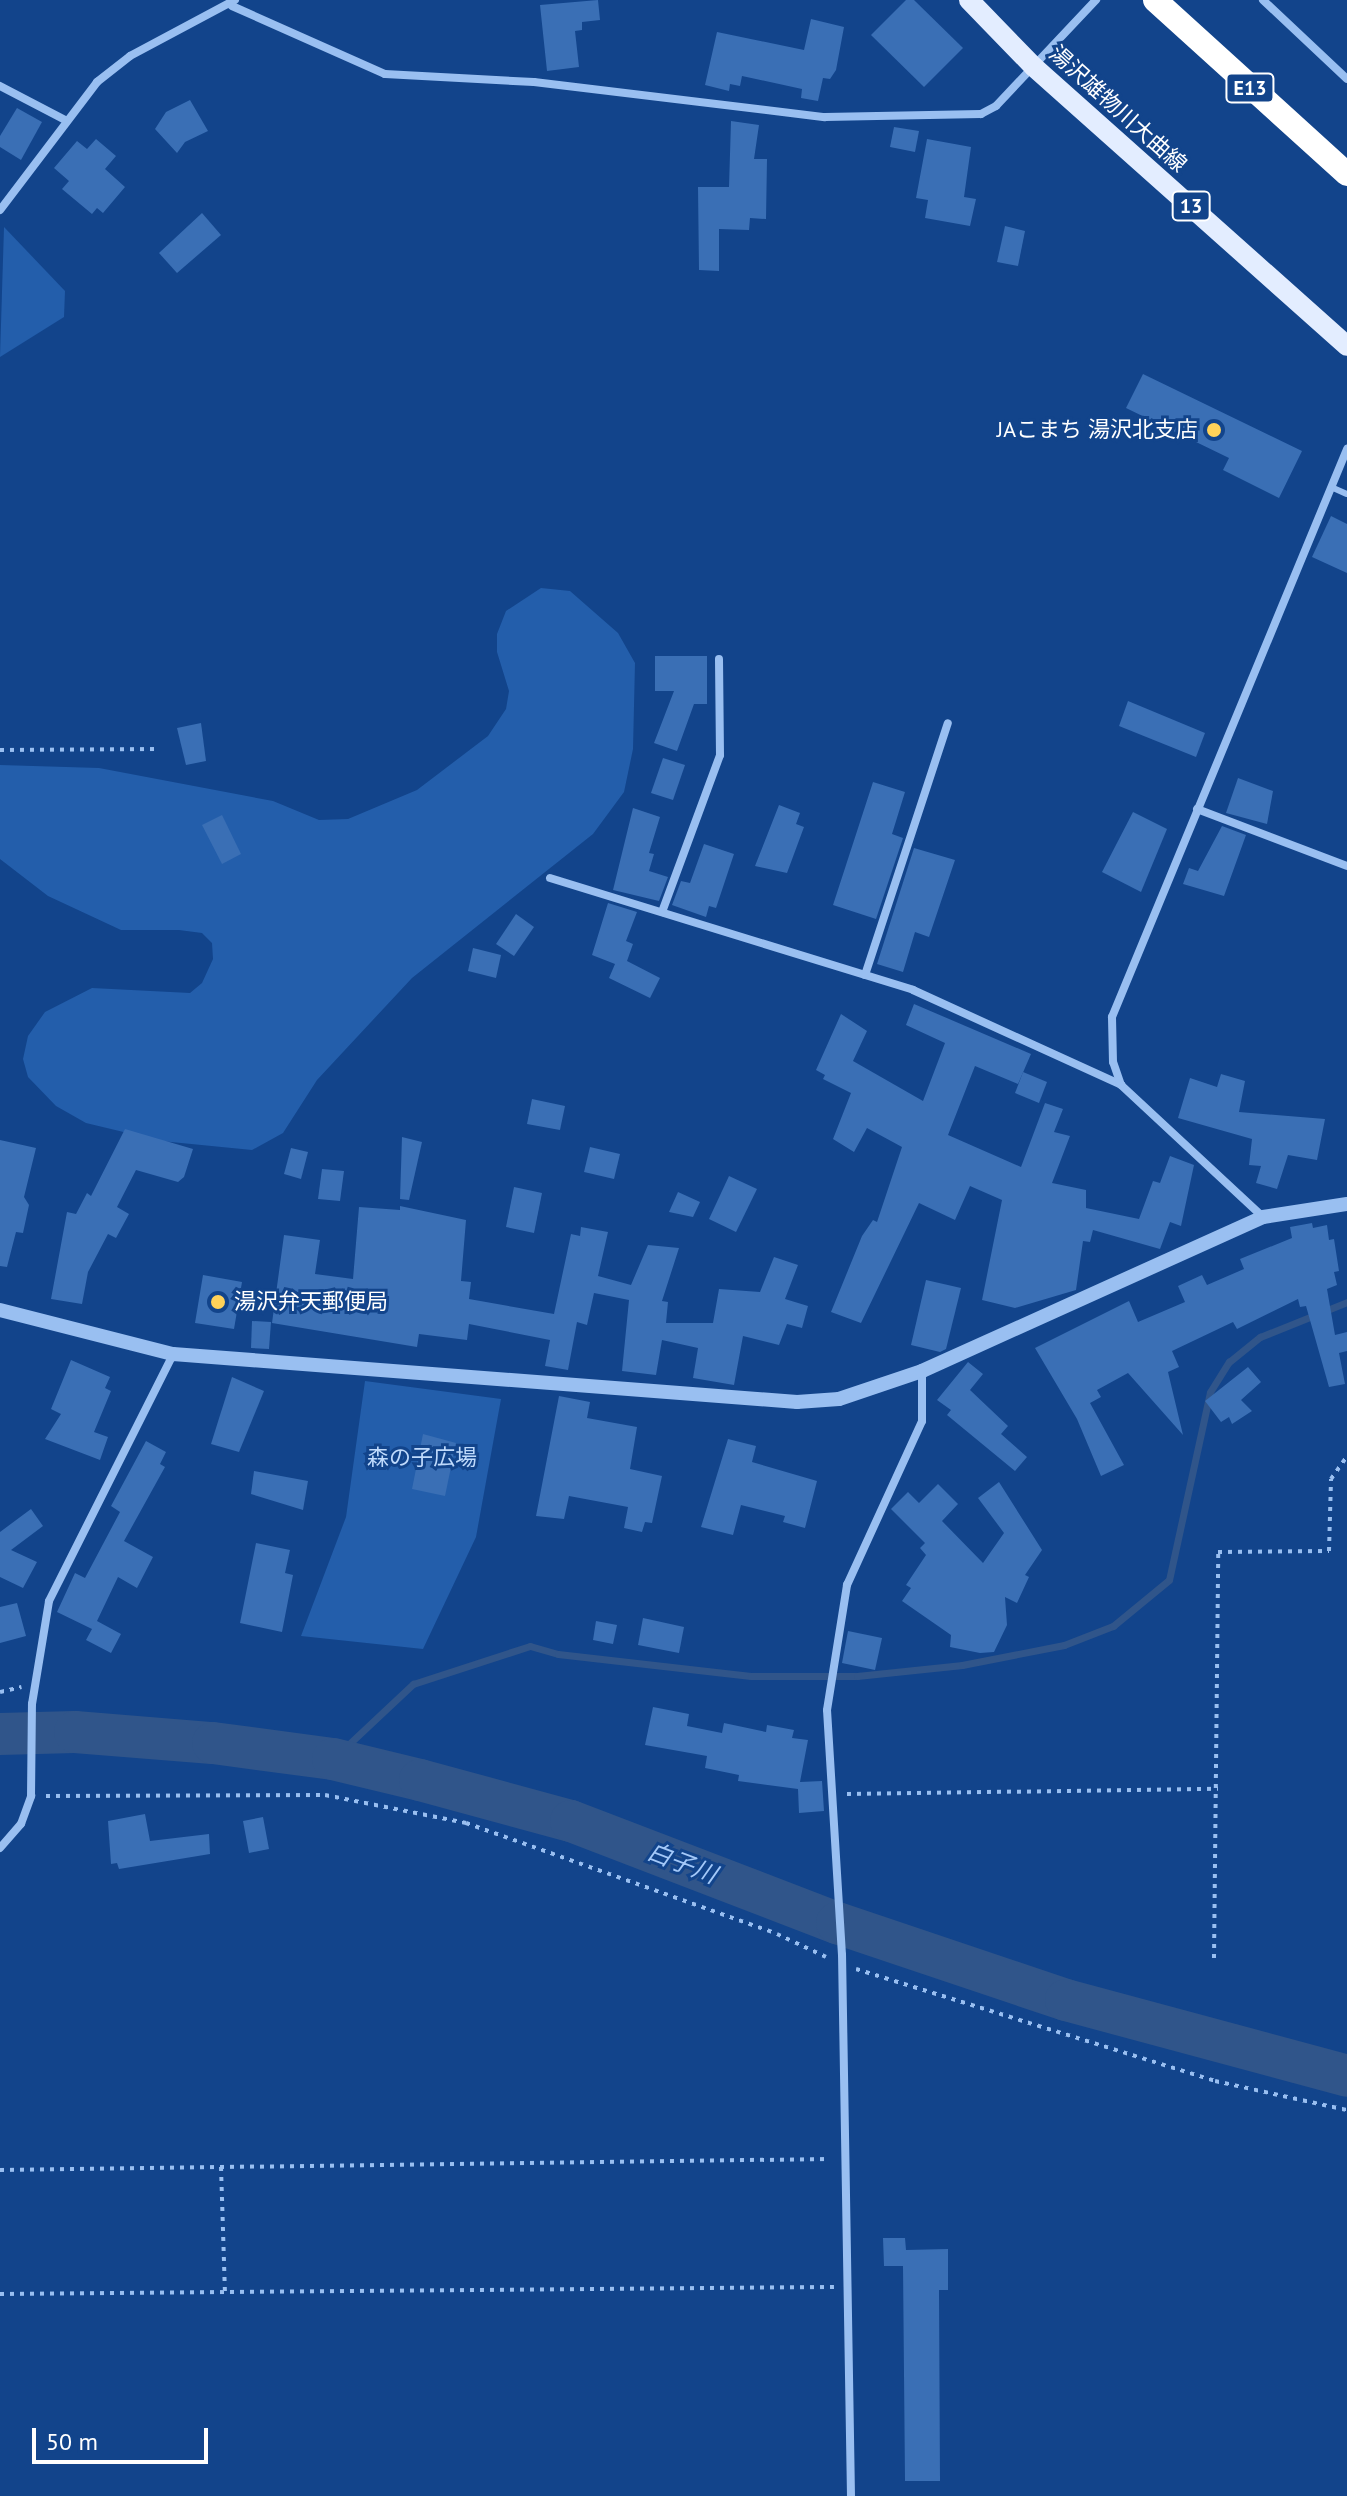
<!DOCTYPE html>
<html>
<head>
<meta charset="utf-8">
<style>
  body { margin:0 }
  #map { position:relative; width:1347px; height:2496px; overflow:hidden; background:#12448b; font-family:"PT Sans","Noto Sans JP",sans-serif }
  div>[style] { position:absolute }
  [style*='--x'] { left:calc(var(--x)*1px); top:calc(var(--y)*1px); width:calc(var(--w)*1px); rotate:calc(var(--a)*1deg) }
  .green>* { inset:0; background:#235eab }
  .stream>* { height:7px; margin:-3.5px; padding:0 3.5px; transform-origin:3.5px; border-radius:3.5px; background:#30558a }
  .river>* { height:42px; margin:-21px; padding:0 21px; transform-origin:21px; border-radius:21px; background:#30558a }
  .building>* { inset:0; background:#3a6fb5 }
  .path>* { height:4px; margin-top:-2px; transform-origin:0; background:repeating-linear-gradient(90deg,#99bff1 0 4px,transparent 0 10px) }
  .service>* { height:6px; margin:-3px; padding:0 3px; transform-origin:3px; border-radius:3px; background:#99bff1 }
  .minor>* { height:8px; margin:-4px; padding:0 4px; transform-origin:4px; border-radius:4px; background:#99bff1 }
  .tertiary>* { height:14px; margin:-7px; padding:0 7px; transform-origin:7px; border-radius:7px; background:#99bff1 }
  .primary>* { height:20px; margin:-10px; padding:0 10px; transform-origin:10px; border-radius:10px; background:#e3edff }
  .motorway>* { height:24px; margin:-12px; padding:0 12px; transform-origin:12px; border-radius:12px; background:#fff }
  .dots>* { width:22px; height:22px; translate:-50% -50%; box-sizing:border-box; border:4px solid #12448b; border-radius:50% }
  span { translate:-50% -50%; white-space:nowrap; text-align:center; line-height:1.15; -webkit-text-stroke:6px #12448b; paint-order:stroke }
  .shield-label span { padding:2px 6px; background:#12448b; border:2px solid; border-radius:6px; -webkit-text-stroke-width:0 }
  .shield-label { font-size:20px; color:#fff; font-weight:700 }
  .street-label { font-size:22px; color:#fff }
  .poi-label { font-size:22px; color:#fff }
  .right { translate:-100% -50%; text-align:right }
  .left { translate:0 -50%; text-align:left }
  .park-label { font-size:22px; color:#bfdafc }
  .water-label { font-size:24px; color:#a4c9f9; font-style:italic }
  .scale { position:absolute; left:32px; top:2428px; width:176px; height:36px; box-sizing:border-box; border:4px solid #fff; border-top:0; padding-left:10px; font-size:24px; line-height:28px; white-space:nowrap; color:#fff; -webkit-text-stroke:6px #12448b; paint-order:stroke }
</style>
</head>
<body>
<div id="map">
  <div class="green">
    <div style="clip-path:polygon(4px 227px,65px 291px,64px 317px,0 357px)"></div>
    <div style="clip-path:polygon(541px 588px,570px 591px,618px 633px,635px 663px,633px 749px,624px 792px,593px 834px,412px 978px,317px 1080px,283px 1133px,252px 1150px,161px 1141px,86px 1123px,56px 1106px,28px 1077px,23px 1059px,28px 1036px,45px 1012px,92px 988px,190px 993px,202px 983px,213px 959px,212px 943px,202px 933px,179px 930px,121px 930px,48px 896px,0 859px,0 765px,99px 768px,273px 801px,319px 820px,348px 819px,417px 790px,488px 736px,506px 709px,509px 691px,497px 652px,497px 634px,506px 611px)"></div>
    <div style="clip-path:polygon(365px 1381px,501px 1399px,476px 1537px,423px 1649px,301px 1636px,346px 1517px)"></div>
  </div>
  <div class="stream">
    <div style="--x:333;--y:1759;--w:110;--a:-43.2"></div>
    <div style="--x:413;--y:1684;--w:123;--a:-18"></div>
    <div style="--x:530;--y:1646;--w:29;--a:16"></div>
    <div style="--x:558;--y:1654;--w:194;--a:6.5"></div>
    <div style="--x:751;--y:1676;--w:106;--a:0"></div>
    <div style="--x:857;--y:1676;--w:106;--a:-6"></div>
    <div style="--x:962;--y:1665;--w:104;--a:-11.1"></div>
    <div style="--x:1064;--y:1645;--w:53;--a:-21.2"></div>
    <div style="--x:1113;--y:1626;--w:72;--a:-39.4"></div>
    <div style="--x:1169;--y:1580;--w:192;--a:-77.7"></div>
    <div style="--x:1210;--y:1392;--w:36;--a:-58"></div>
    <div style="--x:1229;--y:1362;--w:40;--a:-39"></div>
    <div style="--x:1260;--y:1337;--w:94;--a:-21.9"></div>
  </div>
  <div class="river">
    <div style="--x:0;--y:1734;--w:75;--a:-1.5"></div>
    <div style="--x:75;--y:1732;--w:138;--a:4.6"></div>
    <div style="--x:213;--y:1743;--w:121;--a:7.6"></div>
    <div style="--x:333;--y:1759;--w:89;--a:13.6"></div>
    <div style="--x:420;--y:1780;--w:156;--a:15.2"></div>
    <div style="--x:571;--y:1821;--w:285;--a:21"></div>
    <div style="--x:837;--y:1923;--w:242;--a:18.6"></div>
    <div style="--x:1066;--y:2000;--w:291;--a:15.1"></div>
  </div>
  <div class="building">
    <div style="clip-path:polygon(598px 0,600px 20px,582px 22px,582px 30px,575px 31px,579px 67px,547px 71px,540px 5px)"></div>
    <div style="clip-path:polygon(906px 0,914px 0,963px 48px,924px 87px,871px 35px)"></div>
    <div style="clip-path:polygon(811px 19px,844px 27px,836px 70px,830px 79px,823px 78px,818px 101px,801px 98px,802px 89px,742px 76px,740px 86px,730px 84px,729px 91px,705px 85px,717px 32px,804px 50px)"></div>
    <div style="clip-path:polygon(190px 100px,208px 131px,185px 142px,177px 153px,155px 129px,166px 112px)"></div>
    <div style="clip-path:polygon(17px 108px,42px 122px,21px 160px,0 147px,0 136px)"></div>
    <div style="clip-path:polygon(731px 121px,759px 125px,754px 159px,767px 159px,766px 219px,750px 218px,749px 230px,719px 229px,719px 271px,699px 270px,698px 187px,729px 187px)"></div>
    <div style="clip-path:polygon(894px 127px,919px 131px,915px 152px,890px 147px)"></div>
    <div style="clip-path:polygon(96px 139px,116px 156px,105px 169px,125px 187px,103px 213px,97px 208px,92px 214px,62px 189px,69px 181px,54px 168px,77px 141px,87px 149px)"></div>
    <div style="clip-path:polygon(927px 139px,971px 147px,964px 197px,976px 199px,970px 226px,925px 218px,928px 200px,916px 198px)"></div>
    <div style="clip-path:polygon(202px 213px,221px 235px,177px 273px,159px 253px)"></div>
    <div style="clip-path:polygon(1005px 226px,1025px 231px,1018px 266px,997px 262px)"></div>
    <div style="clip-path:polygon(1143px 374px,1302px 451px,1279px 498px,1223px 470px,1229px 458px,1126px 408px)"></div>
    <div style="clip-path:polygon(1331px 516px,1347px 524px,1347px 573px,1312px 557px)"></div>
    <div style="clip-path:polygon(655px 656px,707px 656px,707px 704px,694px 704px,677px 751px,654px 743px,674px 691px,655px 691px)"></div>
    <div style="clip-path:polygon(1128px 701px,1205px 733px,1196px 757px,1119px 726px)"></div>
    <div style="clip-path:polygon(201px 723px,206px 761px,186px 765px,177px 728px)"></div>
    <div style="clip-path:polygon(663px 758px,685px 765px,673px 800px,651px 793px)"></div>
    <div style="clip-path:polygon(1238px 778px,1273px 791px,1267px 824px,1226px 813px)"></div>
    <div style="clip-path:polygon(873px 782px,905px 792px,892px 834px,903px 838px,876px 919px,833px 905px)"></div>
    <div style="clip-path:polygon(779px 805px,800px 813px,796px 824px,804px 827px,787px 873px,755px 866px)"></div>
    <div style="clip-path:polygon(633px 808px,660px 817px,649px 853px,654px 854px,649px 871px,668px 877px,659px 901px,613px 890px)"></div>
    <div style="clip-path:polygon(1133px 812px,1167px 829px,1141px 892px,1102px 872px)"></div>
    <div style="clip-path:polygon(222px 815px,241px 854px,222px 864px,202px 825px)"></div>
    <div style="clip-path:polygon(1222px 826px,1246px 835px,1224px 896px,1183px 884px,1189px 868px,1198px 871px)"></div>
    <div style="clip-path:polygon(704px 844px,734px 854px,716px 908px,709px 906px,706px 917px,672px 905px,681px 881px,690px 883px)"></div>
    <div style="clip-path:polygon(914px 848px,955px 860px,929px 937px,915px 932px,903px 972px,877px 964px)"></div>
    <div style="clip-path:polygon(608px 903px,637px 912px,626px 941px,633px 944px,627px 961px,660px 978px,650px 998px,609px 978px,615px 964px,592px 955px)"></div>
    <div style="clip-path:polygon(516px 914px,534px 927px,514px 956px,496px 944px)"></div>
    <div style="clip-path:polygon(473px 948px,501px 955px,496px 978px,468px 971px)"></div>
    <div style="clip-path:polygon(914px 1004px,1031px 1054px,1018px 1084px,975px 1066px,948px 1135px,1021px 1167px,1045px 1103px,1063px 1109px,1054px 1132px,1070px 1136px,1052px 1183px,1086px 1190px,1086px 1208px,1139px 1219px,1153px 1181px,1160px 1183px,1170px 1156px,1194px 1165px,1181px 1226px,1170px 1222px,1160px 1249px,1093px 1230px,1090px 1242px,1083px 1241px,1076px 1290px,1015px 1308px,982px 1300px,1002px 1200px,970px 1186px,955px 1220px,919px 1203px,861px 1323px,831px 1312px,862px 1236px,873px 1220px,877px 1222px,902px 1147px,867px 1128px,854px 1152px,833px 1139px,851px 1093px,823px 1079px,825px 1075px,816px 1070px,841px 1014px,867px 1031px,853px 1061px,923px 1101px,945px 1043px,906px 1025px)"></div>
    <div style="clip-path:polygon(1023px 1072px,1047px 1082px,1039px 1103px,1015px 1093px)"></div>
    <div style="clip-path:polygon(1221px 1074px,1245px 1081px,1239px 1112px,1325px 1119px,1317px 1160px,1288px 1155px,1277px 1189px,1256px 1183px,1261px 1166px,1249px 1165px,1252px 1139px,1178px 1118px,1190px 1078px,1217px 1087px)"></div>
    <div style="clip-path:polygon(532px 1099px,565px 1106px,560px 1130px,527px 1124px)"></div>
    <div style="clip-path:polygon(125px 1129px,193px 1149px,184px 1177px,178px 1182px,136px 1170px,117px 1207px,129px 1214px,116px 1238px,108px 1234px,88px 1272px,82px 1304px,51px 1299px,67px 1212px,76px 1214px,87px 1193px,91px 1196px)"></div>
    <div style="clip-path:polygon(402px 1137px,422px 1142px,409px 1200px,400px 1199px)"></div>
    <div style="clip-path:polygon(0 1140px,36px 1148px,24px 1197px,29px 1205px,23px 1233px,16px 1232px,7px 1267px,0 1266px)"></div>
    <div style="clip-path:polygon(590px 1147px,620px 1154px,614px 1179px,584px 1172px)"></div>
    <div style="clip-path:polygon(291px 1148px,308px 1152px,301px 1179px,284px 1174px)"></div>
    <div style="clip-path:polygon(322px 1169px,344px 1171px,340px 1201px,318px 1199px)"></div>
    <div style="clip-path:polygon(729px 1176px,757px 1189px,736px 1232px,709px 1219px)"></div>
    <div style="clip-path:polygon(514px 1187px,542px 1193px,534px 1233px,506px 1227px)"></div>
    <div style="clip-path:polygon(678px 1192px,700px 1202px,693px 1217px,669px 1212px)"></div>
    <div style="clip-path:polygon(400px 1206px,466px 1220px,461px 1281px,471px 1282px,469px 1299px,554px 1314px,571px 1234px,580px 1236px,581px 1227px,608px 1232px,598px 1276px,631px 1285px,648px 1245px,679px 1248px,662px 1301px,668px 1302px,666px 1323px,713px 1323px,719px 1289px,760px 1292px,774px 1257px,798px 1265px,785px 1299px,808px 1306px,802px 1328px,787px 1324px,779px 1345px,743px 1336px,734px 1385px,693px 1378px,698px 1348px,662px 1340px,656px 1375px,622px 1371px,629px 1300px,594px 1293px,587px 1325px,577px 1322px,568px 1370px,545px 1366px,550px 1340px,469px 1324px,467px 1340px,419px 1334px,417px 1347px,272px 1323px,284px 1235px,320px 1240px,315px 1274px,353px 1279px,359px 1207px,400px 1210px)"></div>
    <div style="clip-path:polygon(1312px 1223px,1313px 1228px,1327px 1225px,1329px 1240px,1334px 1239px,1339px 1271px,1334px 1272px,1337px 1285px,1327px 1289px,1335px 1335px,1347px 1332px,1347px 1351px,1339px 1353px,1345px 1384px,1329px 1387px,1306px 1306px,1300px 1307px,1298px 1299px,1237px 1329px,1233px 1322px,1172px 1351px,1179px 1367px,1168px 1372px,1183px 1435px,1128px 1373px,1097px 1390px,1101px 1397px,1090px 1403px,1124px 1465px,1101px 1476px,1077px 1419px,1035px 1348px,1129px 1301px,1138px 1322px,1185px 1302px,1178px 1286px,1202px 1275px,1207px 1285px,1244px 1269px,1240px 1259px,1292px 1238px,1290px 1227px)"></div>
    <div style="clip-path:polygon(203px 1275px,242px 1282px,234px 1329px,195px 1323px)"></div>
    <div style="clip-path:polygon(926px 1280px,961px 1288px,946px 1349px,940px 1352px,911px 1345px)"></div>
    <div style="clip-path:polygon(252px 1321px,271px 1322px,269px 1349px,251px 1348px)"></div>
    <div style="clip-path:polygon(71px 1360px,110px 1377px,105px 1388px,111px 1391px,94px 1432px,108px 1437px,100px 1460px,45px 1439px,61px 1414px,51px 1409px)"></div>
    <div style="clip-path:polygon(968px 1362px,983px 1374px,970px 1390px,1008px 1426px,1001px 1434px,1027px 1457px,1015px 1471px,947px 1415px,951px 1410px,937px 1400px)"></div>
    <div style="clip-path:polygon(1248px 1367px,1261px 1382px,1241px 1400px,1252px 1411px,1232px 1424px,1229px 1417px,1221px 1422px,1205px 1401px)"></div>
    <div style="clip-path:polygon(232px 1377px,264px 1391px,239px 1452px,211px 1444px)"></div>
    <div style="clip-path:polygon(559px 1396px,590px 1402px,587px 1418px,637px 1427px,630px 1469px,662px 1476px,652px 1523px,645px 1522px,642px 1532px,624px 1528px,628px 1507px,569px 1496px,564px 1519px,536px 1516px)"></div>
    <div style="clip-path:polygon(423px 1434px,456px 1443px,445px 1496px,412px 1489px)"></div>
    <div style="clip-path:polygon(728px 1439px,756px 1446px,752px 1462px,817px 1481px,805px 1528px,783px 1522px,785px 1516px,741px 1505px,733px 1535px,701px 1527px)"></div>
    <div style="clip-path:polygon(146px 1441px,166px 1452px,160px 1464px,165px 1467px,124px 1541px,153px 1557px,137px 1588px,118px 1577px,97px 1621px,121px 1634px,111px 1653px,86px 1640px,92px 1629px,57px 1612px,75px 1573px,85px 1578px,120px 1512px,111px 1506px)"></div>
    <div style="clip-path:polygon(254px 1471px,308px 1481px,303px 1510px,251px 1494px)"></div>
    <div style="clip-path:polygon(999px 1482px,1042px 1550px,1025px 1575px,1029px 1577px,1017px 1603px,1005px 1597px,1007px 1625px,994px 1652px,980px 1653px,950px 1647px,951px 1635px,902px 1601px,911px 1588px,906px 1585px,926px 1555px,920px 1548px,925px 1543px,891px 1509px,908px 1492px,919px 1503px,938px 1484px,958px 1504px,942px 1521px,983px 1563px,1004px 1533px,978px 1498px)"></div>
    <div style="clip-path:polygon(31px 1509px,43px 1526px,11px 1550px,37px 1562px,23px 1588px,0 1577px,0 1532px)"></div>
    <div style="clip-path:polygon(256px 1543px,290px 1550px,285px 1573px,293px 1575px,282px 1632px,240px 1623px)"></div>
    <div style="clip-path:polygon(17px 1603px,26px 1636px,0 1643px,0 1607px)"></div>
    <div style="clip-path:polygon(643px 1618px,684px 1627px,679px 1653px,638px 1645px)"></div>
    <div style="clip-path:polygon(596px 1621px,617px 1625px,613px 1644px,593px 1640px)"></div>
    <div style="clip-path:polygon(848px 1631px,882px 1638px,875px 1670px,842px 1663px)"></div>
    <div style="clip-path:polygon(653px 1707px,689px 1714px,687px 1726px,722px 1733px,724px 1723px,766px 1732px,767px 1725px,794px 1730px,792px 1738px,808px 1740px,800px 1782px,822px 1781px,824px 1811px,799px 1813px,798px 1789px,738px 1781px,739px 1775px,705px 1768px,707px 1756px,645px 1745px)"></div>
    <div style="clip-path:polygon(145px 1814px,150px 1841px,209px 1834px,210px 1854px,119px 1869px,117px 1863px,111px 1864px,108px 1821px)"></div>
    <div style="clip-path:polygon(263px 1817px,269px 1849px,249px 1853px,243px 1821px)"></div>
    <div style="clip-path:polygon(883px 2238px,905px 2238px,906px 2250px,948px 2249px,948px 2290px,939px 2290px,940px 2481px,905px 2481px,903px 2266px,884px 2266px)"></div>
  </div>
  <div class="path">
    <div style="--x:0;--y:750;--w:160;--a:-0.4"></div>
    <div style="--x:0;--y:1692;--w:22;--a:-13"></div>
    <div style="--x:847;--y:1794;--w:371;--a:-0.8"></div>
    <div style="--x:46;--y:1796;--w:279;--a:-0.2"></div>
    <div style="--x:325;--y:1795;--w:144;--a:11.2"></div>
    <div style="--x:466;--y:1823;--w:330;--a:19.6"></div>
    <div style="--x:777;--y:1934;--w:54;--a:25.1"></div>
    <div style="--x:1214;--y:1958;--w:406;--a:-89.4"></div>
    <div style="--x:1218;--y:1552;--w:111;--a:-0.5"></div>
    <div style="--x:1329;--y:1551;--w:72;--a:-88.4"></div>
    <div style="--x:1331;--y:1479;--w:28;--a:-55"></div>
    <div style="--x:856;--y:1969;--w:376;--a:17.3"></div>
    <div style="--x:1215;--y:2081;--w:135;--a:12.4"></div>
    <div style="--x:221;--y:2167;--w:128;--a:88.2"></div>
    <div style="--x:0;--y:2170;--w:830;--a:-0.76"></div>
    <div style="--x:0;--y:2294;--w:834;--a:-0.48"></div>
  </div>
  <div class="service">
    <div style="--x:1331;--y:487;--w:17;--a:24"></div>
  </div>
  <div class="minor">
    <div style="--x:1263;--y:0;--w:115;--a:43.2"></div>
    <div style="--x:232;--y:6;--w:167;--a:24"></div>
    <div style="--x:385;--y:74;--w:149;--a:3.1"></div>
    <div style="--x:534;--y:82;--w:293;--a:6.9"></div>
    <div style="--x:825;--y:117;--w:156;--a:-1.1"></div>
    <div style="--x:981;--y:114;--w:17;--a:-28"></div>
    <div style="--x:996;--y:106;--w:146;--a:-46.7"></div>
    <div style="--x:0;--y:86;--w:73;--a:27.6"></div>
    <div style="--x:0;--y:210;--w:161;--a:-52.8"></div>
    <div style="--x:97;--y:82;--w:42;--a:-38.2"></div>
    <div style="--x:130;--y:56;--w:119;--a:-28.1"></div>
    <div style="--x:1197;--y:809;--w:160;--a:20.8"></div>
    <div style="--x:550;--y:878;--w:380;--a:17.1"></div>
    <div style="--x:913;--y:990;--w:229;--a:24.5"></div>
    <div style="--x:662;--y:912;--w:167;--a:-69.7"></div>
    <div style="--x:720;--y:755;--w:96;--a:-90.6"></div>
    <div style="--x:865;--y:975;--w:265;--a:-71.8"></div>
    <div style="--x:1263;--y:1217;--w:194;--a:-137.1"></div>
    <div style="--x:1121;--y:1085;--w:24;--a:-109"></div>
    <div style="--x:1113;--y:1062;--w:45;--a:-91.3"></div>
    <div style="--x:1112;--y:1017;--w:615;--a:-67.52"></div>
    <div style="--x:0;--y:1848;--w:32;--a:-49"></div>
    <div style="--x:21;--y:1824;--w:30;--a:-70"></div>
    <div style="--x:31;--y:1796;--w:92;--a:-89.4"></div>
    <div style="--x:32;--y:1704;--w:104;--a:-80.6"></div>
    <div style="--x:49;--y:1601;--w:276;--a:-63.3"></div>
    <div style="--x:851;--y:2496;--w:541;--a:-90.95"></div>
    <div style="--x:842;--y:1955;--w:245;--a:-93.5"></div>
    <div style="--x:827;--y:1710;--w:127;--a:-80.9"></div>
    <div style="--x:847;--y:1585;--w:180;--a:-65.4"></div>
    <div style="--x:922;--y:1421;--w:50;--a:-90"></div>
  </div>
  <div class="tertiary">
    <div style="--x:0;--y:1310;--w:179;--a:14.3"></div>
    <div style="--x:173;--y:1354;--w:626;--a:4.4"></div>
    <div style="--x:797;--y:1402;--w:42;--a:-4.1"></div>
    <div style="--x:839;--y:1399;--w:88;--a:-18.6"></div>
    <div style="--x:922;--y:1371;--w:374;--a:-24.3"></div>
    <div style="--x:1263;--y:1217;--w:85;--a:-8.8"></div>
  </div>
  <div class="primary">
    <div style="--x:969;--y:0;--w:93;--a:45.9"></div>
    <div style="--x:1034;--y:67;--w:419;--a:41.7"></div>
  </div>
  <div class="motorway">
    <div style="--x:1155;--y:0;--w:259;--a:42.2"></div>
  </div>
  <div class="dots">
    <div style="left:1214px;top:430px;background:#ffd259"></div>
    <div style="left:218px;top:1302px;background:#ffd259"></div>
  </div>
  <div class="shield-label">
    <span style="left:1250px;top:88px">E13</span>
    <span style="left:1191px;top:206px">13</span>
  </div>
  <div class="street-label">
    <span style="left:1118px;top:109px;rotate:42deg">湯沢雄物川大曲線</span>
  </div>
  <div class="poi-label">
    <span class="right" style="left:1198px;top:430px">JAこまち 湯沢北支店</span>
    <span class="left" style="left:234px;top:1302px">湯沢弁天郵便局</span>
  </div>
  <div class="park-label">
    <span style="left:422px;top:1458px">森の子広場</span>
  </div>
  <div class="water-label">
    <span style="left:682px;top:1863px;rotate:21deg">白子川</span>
  </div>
  <div class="scale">50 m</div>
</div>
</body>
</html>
